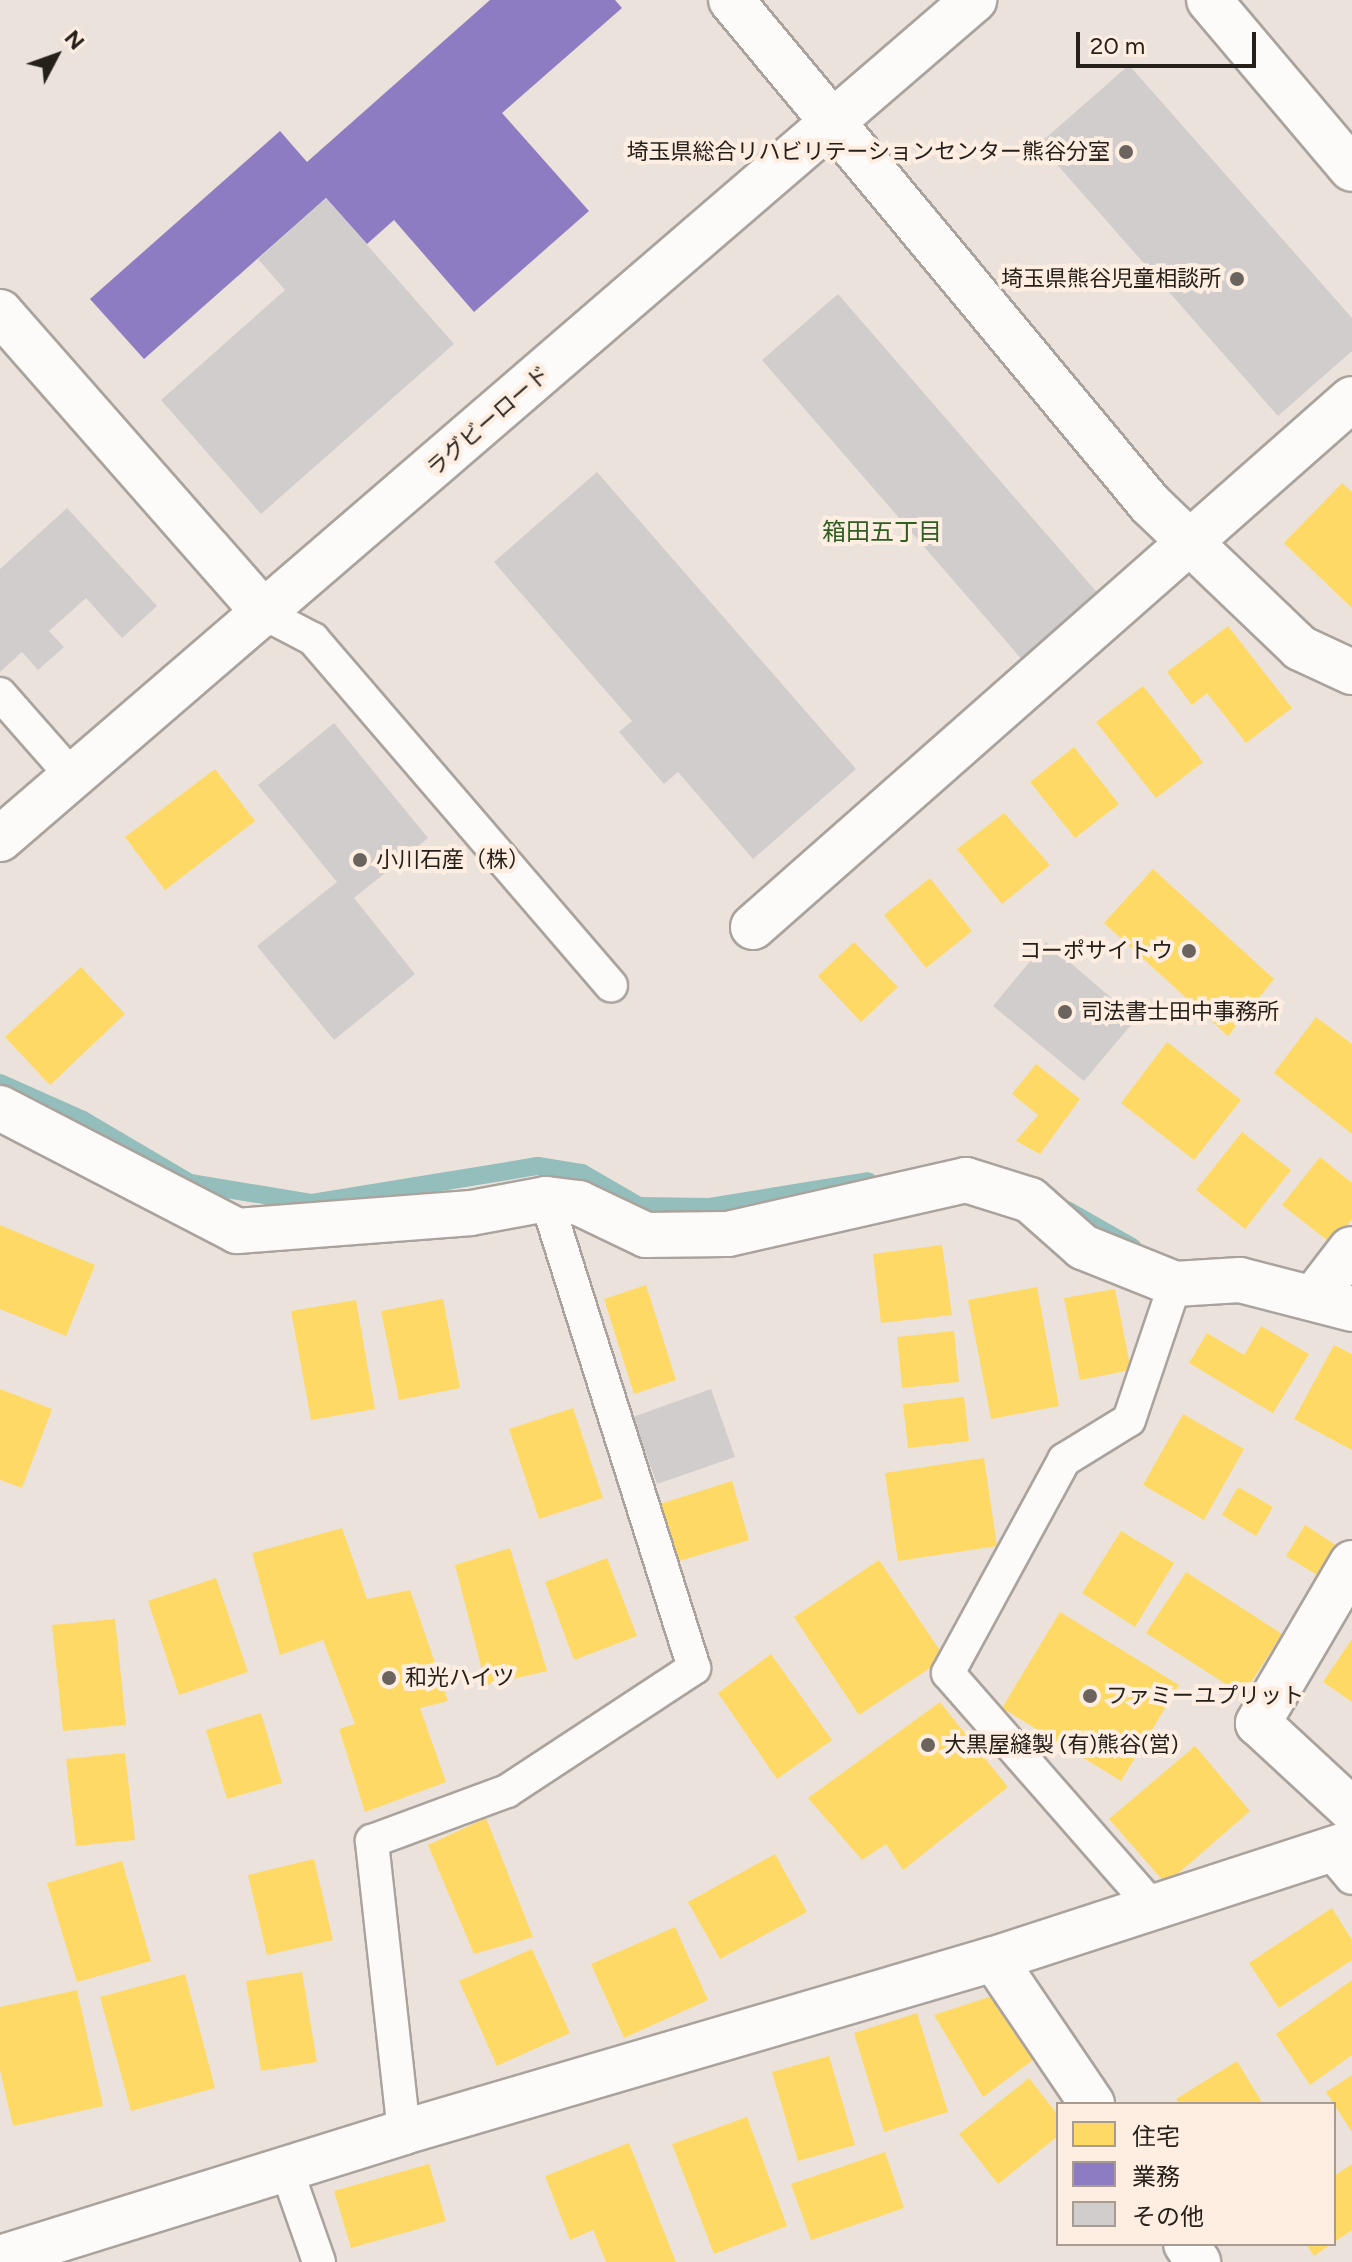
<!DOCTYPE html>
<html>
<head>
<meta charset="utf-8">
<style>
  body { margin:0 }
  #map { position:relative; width:1352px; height:2262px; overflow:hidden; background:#ebe2db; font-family:Figtree,"Noto Sans JP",sans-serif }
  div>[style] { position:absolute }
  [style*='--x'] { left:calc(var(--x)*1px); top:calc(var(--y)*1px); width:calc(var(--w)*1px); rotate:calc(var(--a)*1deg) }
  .homes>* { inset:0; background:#ffd966 }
  .offices>* { inset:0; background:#8e7cc3 }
  .stream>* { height:18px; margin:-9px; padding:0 9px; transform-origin:9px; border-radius:9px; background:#93bebc }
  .building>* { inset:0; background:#d1cdcc }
  .roads { filter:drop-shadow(2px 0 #aaa39d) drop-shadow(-2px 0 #aaa39d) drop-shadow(0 2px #aaa39d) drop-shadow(0 -2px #aaa39d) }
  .service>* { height:32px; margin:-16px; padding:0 16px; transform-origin:16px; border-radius:16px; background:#fcfbfa }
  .minor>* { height:44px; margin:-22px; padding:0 22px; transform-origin:22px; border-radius:22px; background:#fcfbfa }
  .tertiary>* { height:44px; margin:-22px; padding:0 22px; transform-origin:22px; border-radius:22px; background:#fcfbfa }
  .dots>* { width:22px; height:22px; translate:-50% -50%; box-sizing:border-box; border:4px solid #feeee2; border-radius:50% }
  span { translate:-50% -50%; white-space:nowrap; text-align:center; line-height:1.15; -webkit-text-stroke:8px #feeee2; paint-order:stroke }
  .poi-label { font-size:22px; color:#26201b }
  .right { translate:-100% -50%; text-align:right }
  .left { translate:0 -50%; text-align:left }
  .street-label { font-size:22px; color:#26201b }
  .neighbourhood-label { font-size:24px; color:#2f5c23 }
  .legend { position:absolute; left:1056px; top:2102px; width:280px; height:144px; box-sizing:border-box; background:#feeee2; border:2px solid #a89c92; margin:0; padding:10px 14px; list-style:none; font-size:24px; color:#26201b }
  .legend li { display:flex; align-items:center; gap:16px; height:40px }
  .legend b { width:40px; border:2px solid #a89c92 }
  .north { position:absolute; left:16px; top:16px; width:80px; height:80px; -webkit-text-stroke:6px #feeee2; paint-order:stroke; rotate:49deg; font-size:22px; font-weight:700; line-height:32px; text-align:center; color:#26201b }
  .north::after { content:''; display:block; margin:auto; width:28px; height:36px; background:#26201b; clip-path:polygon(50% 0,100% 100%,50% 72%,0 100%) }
  .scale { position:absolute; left:1076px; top:32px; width:180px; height:36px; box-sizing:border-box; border:4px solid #26201b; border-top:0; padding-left:10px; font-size:24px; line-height:28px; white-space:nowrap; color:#26201b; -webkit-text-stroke:6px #feeee2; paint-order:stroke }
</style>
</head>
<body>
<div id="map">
  <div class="homes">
    <div style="clip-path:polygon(1342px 483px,1352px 492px,1352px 608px,1284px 543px)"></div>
    <div style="clip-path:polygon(1228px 626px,1292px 708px,1246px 743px,1207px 693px,1192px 705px,1167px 672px)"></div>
    <div style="clip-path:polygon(1143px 686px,1203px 762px,1156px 798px,1096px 722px)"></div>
    <div style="clip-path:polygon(1074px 747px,1119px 804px,1075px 838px,1030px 782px)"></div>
    <div style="clip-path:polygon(215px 769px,255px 821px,165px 890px,125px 837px)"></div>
    <div style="clip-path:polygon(1004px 813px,1050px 865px,1002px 904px,957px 849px)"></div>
    <div style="clip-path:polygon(1153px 869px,1274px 979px,1228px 1036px,1104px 923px)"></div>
    <div style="clip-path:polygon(930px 878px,972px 931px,926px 968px,884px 915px)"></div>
    <div style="clip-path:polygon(854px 942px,898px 987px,861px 1022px,818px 976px)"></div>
    <div style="clip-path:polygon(81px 967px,125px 1014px,50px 1085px,5px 1037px)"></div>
    <div style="clip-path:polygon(1316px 1017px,1352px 1044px,1352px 1134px,1274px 1073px)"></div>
    <div style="clip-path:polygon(1167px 1042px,1241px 1100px,1194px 1160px,1121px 1103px)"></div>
    <div style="clip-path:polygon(1036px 1064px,1080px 1099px,1040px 1154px,1016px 1141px,1038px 1115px,1012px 1094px)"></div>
    <div style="clip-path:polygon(1242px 1132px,1291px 1170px,1245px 1229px,1196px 1190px)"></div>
    <div style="clip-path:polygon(1320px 1157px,1352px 1183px,1352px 1219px,1332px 1244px,1282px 1205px)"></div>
    <div style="clip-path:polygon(0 1225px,95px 1265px,66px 1336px,0 1309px)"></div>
    <div style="clip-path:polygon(942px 1245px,952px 1315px,881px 1323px,873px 1254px)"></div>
    <div style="clip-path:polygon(646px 1285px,676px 1380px,634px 1394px,604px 1299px)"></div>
    <div style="clip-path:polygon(1037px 1287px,1059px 1406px,991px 1419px,968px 1300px)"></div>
    <div style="clip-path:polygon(1115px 1289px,1131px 1370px,1080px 1380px,1064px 1298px)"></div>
    <div style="clip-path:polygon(443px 1299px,460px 1388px,399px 1400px,381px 1311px)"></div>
    <div style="clip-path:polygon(356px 1300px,375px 1409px,311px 1420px,291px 1311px)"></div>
    <div style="clip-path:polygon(1261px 1326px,1309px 1354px,1273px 1413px,1189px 1363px,1207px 1333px,1244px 1355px)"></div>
    <div style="clip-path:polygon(954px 1331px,959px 1382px,902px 1388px,897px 1337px)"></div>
    <div style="clip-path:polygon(1334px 1345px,1352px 1354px,1352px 1450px,1294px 1419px)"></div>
    <div style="clip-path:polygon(0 1389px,52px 1409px,22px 1488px,0 1480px)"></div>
    <div style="clip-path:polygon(964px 1397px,969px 1441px,908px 1448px,903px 1404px)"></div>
    <div style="clip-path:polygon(573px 1408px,603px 1498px,539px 1519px,509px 1429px)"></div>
    <div style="clip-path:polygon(1183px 1414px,1244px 1449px,1204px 1520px,1143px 1485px)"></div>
    <div style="clip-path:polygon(984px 1458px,997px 1546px,898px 1561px,885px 1473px)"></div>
    <div style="clip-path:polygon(732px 1481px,749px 1540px,679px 1561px,660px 1504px)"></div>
    <div style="clip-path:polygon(1238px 1487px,1273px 1507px,1256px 1536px,1222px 1515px)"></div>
    <div style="clip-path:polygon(1305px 1525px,1345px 1551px,1327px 1581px,1286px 1556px)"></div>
    <div style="clip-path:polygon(342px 1528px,367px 1599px,410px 1590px,448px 1701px,420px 1708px,446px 1782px,365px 1812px,339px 1729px,355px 1724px,323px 1640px,280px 1655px,252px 1553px)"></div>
    <div style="clip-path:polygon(1121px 1531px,1174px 1563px,1135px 1627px,1082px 1593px)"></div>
    <div style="clip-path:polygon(510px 1548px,547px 1671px,486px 1685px,455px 1565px)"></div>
    <div style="clip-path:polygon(607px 1558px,637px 1636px,574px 1660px,545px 1582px)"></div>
    <div style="clip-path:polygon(879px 1560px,945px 1658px,859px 1715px,794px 1617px)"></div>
    <div style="clip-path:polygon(1186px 1572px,1282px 1634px,1243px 1695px,1146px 1633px)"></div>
    <div style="clip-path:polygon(216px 1578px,248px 1672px,179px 1695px,148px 1601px)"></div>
    <div style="clip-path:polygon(1060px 1612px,1179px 1685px,1121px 1781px,1002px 1708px)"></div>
    <div style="clip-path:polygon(115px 1619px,126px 1725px,63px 1731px,52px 1625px)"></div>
    <div style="clip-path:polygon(1352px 1639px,1352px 1702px,1323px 1682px)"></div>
    <div style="clip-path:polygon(771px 1654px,832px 1740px,777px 1779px,718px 1693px)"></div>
    <div style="clip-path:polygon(940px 1702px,1008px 1787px,903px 1870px,886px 1844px,862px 1860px,808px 1798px)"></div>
    <div style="clip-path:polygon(261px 1713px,282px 1783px,227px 1799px,206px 1730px)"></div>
    <div style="clip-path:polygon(1195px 1746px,1250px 1811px,1166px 1884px,1109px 1819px)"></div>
    <div style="clip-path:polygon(125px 1753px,135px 1840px,76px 1846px,66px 1759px)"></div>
    <div style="clip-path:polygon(486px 1818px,533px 1937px,474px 1954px,428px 1845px)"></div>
    <div style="clip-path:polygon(775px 1854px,807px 1912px,720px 1959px,688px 1902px)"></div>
    <div style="clip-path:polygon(314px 1859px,333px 1940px,267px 1955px,248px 1875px)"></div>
    <div style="clip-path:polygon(122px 1861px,151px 1961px,77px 1982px,47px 1883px)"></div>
    <div style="clip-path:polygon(1332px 1908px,1352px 1940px,1352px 1960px,1279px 2008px,1249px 1963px)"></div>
    <div style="clip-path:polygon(675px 1927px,708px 2000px,624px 2038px,591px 1964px)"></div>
    <div style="clip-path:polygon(532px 1949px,570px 2033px,497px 2066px,459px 1981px)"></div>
    <div style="clip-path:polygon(302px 1972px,317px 2062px,261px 2071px,246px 1981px)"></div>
    <div style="clip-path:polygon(185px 1974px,215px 2088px,131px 2111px,100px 1997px)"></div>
    <div style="clip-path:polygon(1352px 1980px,1352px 2055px,1310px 2085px,1276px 2034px)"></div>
    <div style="clip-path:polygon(77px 1990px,103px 2106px,13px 2126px,0 2070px,0 2007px)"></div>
    <div style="clip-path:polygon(995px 1995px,1033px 2060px,983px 2097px,934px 2015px)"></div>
    <div style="clip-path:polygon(917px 2013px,948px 2112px,884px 2132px,854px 2033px)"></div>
    <div style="clip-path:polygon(829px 2056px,855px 2145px,798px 2161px,772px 2072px)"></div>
    <div style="clip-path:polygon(1237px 2061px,1263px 2104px,1179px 2104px,1176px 2099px)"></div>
    <div style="clip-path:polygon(1352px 2075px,1352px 2132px,1326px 2092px)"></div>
    <div style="clip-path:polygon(1029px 2078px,1058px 2115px,1058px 2136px,998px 2184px,959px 2134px)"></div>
    <div style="clip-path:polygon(747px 2117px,787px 2226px,714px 2254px,672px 2144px)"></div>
    <div style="clip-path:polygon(629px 2143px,676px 2262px,606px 2262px,593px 2230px,570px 2240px,545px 2176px)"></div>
    <div style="clip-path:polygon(885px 2152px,904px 2208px,811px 2240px,791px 2184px)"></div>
    <div style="clip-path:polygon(429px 2164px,446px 2221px,351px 2248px,334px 2191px)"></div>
    <div style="clip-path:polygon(1352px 2164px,1352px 2230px,1334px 2242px,1334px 2176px)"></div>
    <div style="clip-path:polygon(1306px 2244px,1331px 2244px,1314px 2256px)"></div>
  </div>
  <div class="offices">
    <div style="clip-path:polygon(490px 0,615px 0,622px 8px,502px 113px,589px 211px,474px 312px,394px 220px,367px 244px,326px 198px,144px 359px,90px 299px,280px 131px,307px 162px)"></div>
  </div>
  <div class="stream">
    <div style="--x:0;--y:1083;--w:91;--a:24"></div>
    <div style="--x:83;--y:1120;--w:124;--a:30.5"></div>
    <div style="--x:190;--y:1183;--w:124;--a:9.3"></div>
    <div style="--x:312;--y:1203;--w:229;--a:-9.3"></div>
    <div style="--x:538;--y:1166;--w:45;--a:9"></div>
    <div style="--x:582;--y:1173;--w:66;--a:30.1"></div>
    <div style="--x:639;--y:1206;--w:71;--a:0.8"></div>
    <div style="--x:710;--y:1207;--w:160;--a:-9.3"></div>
    <div style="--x:1067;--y:1210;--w:75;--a:29.6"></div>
  </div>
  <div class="building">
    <div style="clip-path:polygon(1129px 65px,1352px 318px,1352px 351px,1278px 416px,1039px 144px)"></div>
    <div style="clip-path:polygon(326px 198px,454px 344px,261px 514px,161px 400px,285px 290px,258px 259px)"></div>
    <div style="clip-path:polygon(838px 294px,1101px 597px,1025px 663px,762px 360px)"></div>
    <div style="clip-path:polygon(597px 472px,856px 769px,753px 859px,678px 772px,664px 784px,619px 732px,632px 721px,494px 562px)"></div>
    <div style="clip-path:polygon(67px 508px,157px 606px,122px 638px,86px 598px,49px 631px,64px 647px,38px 670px,22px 652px,0 672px,0 569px)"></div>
    <div style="clip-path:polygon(334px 723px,428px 838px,354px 898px,415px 974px,334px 1040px,257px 946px,337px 882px,258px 785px)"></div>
    <div style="clip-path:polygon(1046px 942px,1136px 1019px,1084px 1081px,993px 1006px)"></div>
    <div style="clip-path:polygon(711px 1389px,735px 1457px,657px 1484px,633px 1417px)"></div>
  </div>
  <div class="roads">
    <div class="service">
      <div style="--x:265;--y:614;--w:54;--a:27.5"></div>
      <div style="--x:313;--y:639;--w:457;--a:49.3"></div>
      <div style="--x:0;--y:694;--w:109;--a:48.7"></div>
      <div style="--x:1329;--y:1851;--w:35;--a:50"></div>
      <div style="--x:1151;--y:1905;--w:308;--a:-131.2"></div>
      <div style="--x:948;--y:1673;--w:243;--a:-61.4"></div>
      <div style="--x:1064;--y:1460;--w:76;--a:-31.6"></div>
      <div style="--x:1129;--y:1420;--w:144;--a:-71.3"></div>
      <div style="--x:404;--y:2132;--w:293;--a:-96.3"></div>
      <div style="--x:372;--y:1841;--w:144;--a:-20.3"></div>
      <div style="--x:507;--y:1791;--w:224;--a:-33.3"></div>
      <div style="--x:694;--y:1668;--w:492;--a:-107.5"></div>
      <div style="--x:287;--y:2171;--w:96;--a:70.6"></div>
    </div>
    <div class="minor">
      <div style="--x:731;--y:0;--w:655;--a:50.26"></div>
      <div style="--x:1150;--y:504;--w:208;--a:43.8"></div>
      <div style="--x:1300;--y:648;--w:57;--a:24.8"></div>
      <div style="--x:1209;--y:0;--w:221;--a:49.8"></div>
      <div style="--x:0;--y:312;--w:402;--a:48.7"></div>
      <div style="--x:753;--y:927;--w:798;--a:-41.4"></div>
      <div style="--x:0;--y:1108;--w:267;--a:27.4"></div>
      <div style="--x:237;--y:1231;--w:235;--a:-4.4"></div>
      <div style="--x:471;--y:1213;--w:76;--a:-10.6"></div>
      <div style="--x:546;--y:1199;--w:33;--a:7"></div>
      <div style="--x:579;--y:1203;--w:74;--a:25.5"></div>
      <div style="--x:646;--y:1235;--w:82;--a:-0.7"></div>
      <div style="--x:728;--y:1234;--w:244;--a:-12.8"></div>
      <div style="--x:966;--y:1180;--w:67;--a:17.4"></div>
      <div style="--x:1030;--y:1200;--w:71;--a:41.6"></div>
      <div style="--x:1083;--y:1247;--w:99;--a:21.9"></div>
      <div style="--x:1175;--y:1284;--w:65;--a:-3.5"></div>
      <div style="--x:1240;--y:1280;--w:116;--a:14.5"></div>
      <div style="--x:1315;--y:1296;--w:59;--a:-52.5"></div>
      <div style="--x:1352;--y:1563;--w:186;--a:120.4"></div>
      <div style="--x:1258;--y:1723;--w:128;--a:42.8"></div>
      <div style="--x:994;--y:1959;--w:175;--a:55.9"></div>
      <div style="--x:1186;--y:2244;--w:22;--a:56"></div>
      <div style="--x:0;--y:2258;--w:423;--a:-17.3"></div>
      <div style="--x:404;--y:2132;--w:615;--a:-16.34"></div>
      <div style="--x:994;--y:1959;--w:376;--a:-18"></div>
    </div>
    <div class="tertiary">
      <div style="--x:0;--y:839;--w:1286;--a:-40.74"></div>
    </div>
  </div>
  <div class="dots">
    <div style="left:1126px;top:152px;background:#6b645e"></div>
    <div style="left:1237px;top:279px;background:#6b645e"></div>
    <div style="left:360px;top:860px;background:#6b645e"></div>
    <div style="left:1189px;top:951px;background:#6b645e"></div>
    <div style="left:1065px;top:1012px;background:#6b645e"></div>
    <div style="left:389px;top:1678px;background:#6b645e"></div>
    <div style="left:1090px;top:1696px;background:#6b645e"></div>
    <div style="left:928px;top:1745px;background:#6b645e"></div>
  </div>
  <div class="poi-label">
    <span class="right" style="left:1110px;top:152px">埼玉県総合リハビリテーションセンター熊谷分室</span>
    <span class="right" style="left:1221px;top:279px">埼玉県熊谷児童相談所</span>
    <span class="left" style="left:376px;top:860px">小川石産（株）</span>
    <span class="right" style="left:1173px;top:951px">コーポサイトウ</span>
    <span class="left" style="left:1081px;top:1012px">司法書士田中事務所</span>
    <span class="left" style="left:405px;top:1678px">和光ハイツ</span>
    <span class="left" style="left:1106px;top:1696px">ファミーユプリット</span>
    <span class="left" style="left:944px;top:1745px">大黒屋縫製 (有)熊谷(営)</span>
  </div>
  <div class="street-label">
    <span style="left:488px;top:421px;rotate:-41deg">ラグビーロード</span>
  </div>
  <div class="neighbourhood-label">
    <span style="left:882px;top:532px">箱田五丁目</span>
  </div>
  <ul class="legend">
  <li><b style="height:22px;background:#ffd966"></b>住宅</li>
  <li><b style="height:22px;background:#8e7cc3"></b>業務</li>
  <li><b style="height:22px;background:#d1cdcc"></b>その他</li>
  </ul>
  <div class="north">N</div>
  <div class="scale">20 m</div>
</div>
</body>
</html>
